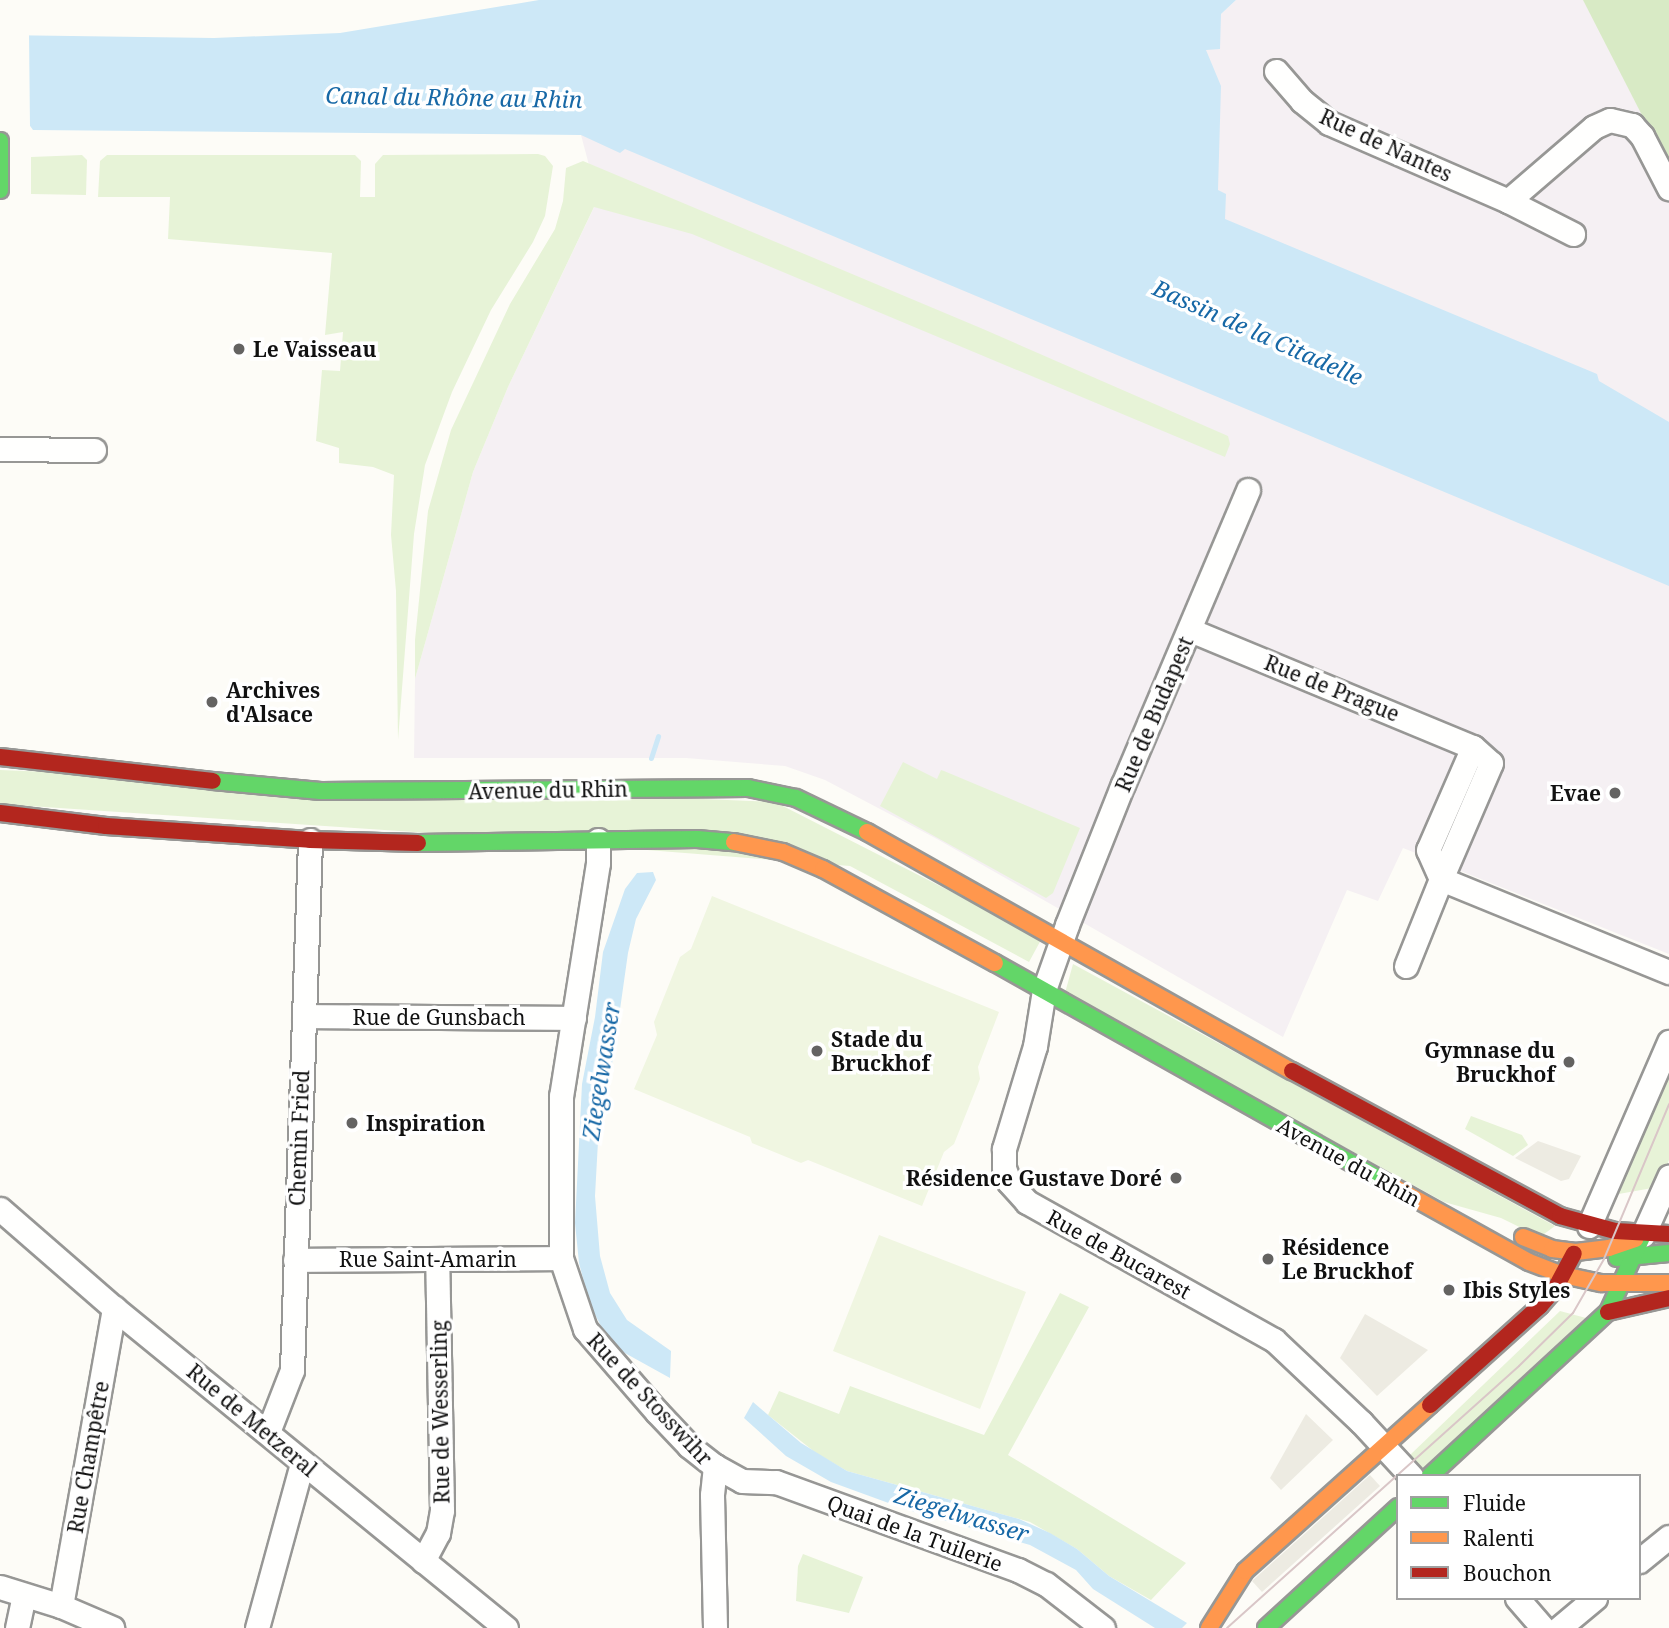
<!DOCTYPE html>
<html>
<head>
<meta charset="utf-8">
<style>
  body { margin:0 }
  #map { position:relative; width:1669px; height:1628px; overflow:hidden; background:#fdfcf7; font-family:"Noto Serif",serif }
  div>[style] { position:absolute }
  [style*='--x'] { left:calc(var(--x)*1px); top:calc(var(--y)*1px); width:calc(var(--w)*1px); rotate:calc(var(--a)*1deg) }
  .industrial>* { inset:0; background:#f5f0f3 }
  .green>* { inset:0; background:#e7f3d7 }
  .forest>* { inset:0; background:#d8eac5 }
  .pitch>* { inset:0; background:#f0f6e1 }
  .plaza>* { inset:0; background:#edebe2 }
  .water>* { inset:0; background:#cde8f7 }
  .pier>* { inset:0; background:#fdfcf7 }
  .stream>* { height:5px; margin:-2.5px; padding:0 2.5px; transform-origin:2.5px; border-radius:2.5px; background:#cde8f7 }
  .roads { filter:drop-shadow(2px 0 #979795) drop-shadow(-2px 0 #979795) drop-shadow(0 2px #979795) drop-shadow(0 -2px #979795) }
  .street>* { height:23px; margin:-11.5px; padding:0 11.5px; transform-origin:11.5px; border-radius:11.5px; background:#fffffe }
  .fast>* { height:16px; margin:-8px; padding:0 8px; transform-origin:8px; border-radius:8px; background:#63d668 }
  .slow>* { height:16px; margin:-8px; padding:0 8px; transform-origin:8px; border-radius:8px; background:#ff974d }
  .jam>* { height:16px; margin:-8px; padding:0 8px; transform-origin:8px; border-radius:8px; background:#b3261e }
  .tram>* { height:2px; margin:-1px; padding:0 1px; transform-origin:1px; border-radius:1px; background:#d9c6c7 }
  .dots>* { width:19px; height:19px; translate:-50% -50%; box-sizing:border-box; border:4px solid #fff; border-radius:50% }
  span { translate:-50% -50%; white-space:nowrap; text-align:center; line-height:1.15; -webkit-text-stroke:7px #fff; paint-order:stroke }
  .street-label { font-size:21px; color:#111 }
  .poi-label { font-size:21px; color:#111; font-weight:700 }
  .left { translate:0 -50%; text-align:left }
  .right { translate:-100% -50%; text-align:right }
  .water-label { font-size:23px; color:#1768a6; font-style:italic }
  .legend { position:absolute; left:1396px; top:1474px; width:245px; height:126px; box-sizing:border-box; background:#fff; border:2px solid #a0a0a0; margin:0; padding:9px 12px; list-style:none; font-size:21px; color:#111 }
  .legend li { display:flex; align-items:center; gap:14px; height:35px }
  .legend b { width:35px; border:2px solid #a0a0a0 }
</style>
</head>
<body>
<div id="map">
  <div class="industrial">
    <div style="clip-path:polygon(1236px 0,1669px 0,1669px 954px,1403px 848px,1378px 901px,1347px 890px,1283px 1037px,937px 839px,825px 780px,785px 766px,686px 758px,414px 758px,415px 679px,473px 472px,508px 387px,598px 199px,581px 135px,1221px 14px)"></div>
  </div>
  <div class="green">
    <div style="clip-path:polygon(538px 154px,545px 156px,553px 166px,545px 216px,533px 242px,491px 310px,452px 392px,425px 465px,414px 534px,398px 740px,396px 591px,391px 535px,394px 475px,373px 467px,339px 463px,339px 448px,316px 441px,322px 370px,340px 371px,343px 332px,325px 335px,332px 253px,168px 239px,170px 197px,98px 197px,100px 161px,107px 155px,355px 155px,361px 161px,360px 197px,375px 197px,375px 164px,383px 155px)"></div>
    <div style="clip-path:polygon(82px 155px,87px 160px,86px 195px,31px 194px,31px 157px)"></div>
    <div style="clip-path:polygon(583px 161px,983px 329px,1228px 436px,1230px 444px,1225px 457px,692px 234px,594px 207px,508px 387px,473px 472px,415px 679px,415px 640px,428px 511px,451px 430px,510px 304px,555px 229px,563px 201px,566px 168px)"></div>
    <div style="clip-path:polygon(903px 762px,937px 779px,941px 770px,944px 771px,1080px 828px,1053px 893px,1046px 898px,880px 806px)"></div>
    <div style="clip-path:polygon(0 770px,775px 802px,1042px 938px,1029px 962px,850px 866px,444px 834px,0 804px)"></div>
    <div style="clip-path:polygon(1073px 964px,1555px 1226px,1540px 1237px,1501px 1218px,1444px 1202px,1065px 993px)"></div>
    <div style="clip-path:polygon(1669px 1063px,1669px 1160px,1658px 1187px,1613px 1195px)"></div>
    <div style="clip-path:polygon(1471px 1116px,1522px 1135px,1528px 1145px,1513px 1156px,1465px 1129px)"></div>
    <div style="clip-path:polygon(1060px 1293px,1089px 1307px,1008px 1455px,1186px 1563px,1151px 1600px,1109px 1576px,1077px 1549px,1030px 1522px,847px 1471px,816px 1453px,768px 1415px,779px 1391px,839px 1414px,850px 1386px,984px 1435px)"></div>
    <div style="clip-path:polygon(1560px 1311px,1586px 1318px,1427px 1476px,1410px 1455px)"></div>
    <div style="clip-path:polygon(803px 1554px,863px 1577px,849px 1613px,796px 1601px,798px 1566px)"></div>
  </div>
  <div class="forest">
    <div style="clip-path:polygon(1583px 0,1669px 0,1669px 168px)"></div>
  </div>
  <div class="pitch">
    <div style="clip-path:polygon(712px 896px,999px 1012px,978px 1067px,980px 1079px,954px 1144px,944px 1152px,922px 1206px,808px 1160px,801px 1163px,752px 1143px,750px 1137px,634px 1089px,657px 1035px,654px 1022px,680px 957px,691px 949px)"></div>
    <div style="clip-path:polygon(879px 1235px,1026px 1292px,980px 1409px,833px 1351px)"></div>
  </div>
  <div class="plaza">
    <div style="clip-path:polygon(1538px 1141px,1581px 1156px,1569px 1179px,1561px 1181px,1515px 1158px)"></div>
    <div style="clip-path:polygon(1365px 1314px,1428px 1350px,1377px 1396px,1340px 1358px)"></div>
    <div style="clip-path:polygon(1306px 1414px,1333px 1440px,1281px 1490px,1270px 1478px)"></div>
    <div style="clip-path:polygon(1370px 1475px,1380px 1486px,1262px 1592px,1252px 1581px)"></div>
  </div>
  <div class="water">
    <div style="clip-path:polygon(539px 0,1236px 0,1221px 14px,1220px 49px,1206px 50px,1221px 86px,1218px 190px,1226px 194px,1225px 219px,1597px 374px,1599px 381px,1669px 422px,1669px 586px,625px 149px,620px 153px,581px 135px,33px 130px,28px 123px,0 35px,214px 38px,340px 33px)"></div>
    <div style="clip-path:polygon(653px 872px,656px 880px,636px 919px,628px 953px,613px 1059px,599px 1123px,595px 1196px,600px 1256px,610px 1293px,627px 1320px,671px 1351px,670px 1378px,623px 1352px,602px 1328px,590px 1305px,579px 1263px,575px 1223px,582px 1084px,595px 1017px,603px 952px,625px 889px,637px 873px)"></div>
    <div style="clip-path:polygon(753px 1402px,801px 1443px,847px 1471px,1019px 1519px,1050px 1533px,1077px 1549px,1109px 1576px,1187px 1623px,1182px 1628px,1155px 1628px,1093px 1589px,1076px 1570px,1030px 1545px,905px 1509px,831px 1482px,786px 1456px,744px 1418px)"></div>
  </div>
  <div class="pier">
    <div style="clip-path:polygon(29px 31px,30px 127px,34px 134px,26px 127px,0 126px,0 32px)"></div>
  </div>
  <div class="stream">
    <div style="--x:651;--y:758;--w:23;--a:-72"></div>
  </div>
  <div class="roads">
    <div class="street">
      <div style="--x:1276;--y:71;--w:40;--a:49"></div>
      <div style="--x:1302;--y:101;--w:35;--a:39"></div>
      <div style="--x:1329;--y:123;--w:195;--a:23.5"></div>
      <div style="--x:1508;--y:201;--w:73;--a:26.9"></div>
      <div style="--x:1508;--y:201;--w:113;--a:-40.7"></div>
      <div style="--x:1594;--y:127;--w:17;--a:-24"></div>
      <div style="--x:1610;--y:120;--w:23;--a:13"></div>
      <div style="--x:1632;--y:125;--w:15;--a:48"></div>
      <div style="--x:1642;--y:136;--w:59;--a:62.6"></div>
      <div style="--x:0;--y:449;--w:94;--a:0.6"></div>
      <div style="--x:1248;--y:490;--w:319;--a:113"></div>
      <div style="--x:1123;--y:784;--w:152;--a:111.7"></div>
      <div style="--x:1067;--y:925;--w:69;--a:109.5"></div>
      <div style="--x:1044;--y:990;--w:57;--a:99.1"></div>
      <div style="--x:1035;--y:1046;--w:108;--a:106.8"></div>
      <div style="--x:1004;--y:1149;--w:19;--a:90"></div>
      <div style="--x:1004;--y:1168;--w:15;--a:70"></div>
      <div style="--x:1009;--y:1182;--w:27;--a:48"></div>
      <div style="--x:1027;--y:1202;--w:283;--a:29.2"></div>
      <div style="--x:1274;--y:1340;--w:120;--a:43.3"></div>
      <div style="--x:1361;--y:1422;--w:74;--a:47.2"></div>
      <div style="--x:1190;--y:630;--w:306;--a:22.5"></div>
      <div style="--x:1473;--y:747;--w:24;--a:42"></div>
      <div style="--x:1491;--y:763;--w:126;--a:113.3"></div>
      <div style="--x:1441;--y:879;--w:32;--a:-114"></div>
      <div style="--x:1428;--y:850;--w:112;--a:-66.4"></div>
      <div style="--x:598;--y:840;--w:23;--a:90"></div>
      <div style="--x:598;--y:863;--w:236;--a:99"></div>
      <div style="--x:561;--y:1096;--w:162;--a:90"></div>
      <div style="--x:561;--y:1258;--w:75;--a:71.3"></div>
      <div style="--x:585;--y:1329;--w:110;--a:49.1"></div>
      <div style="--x:657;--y:1412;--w:47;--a:46.7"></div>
      <div style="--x:689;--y:1446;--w:33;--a:38"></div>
      <div style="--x:715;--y:1466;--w:29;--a:96"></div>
      <div style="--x:712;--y:1495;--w:133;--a:88.7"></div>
      <div style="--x:1406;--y:966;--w:94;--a:-68.1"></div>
      <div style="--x:1441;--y:879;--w:246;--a:22.2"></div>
      <div style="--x:304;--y:1016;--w:270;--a:0.4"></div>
      <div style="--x:0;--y:1209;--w:151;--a:41"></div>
      <div style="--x:114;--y:1308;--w:506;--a:39.23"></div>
      <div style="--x:1589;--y:1226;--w:201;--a:-66.5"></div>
      <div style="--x:1643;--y:1235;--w:64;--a:-65.9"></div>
      <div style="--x:295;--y:1260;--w:266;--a:-0.4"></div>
      <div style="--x:268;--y:1432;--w:66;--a:-68.8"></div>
      <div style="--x:292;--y:1370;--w:530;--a:-88.05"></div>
      <div style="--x:715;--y:1466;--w:31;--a:29"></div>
      <div style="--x:742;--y:1481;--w:34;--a:2"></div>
      <div style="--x:776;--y:1482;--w:258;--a:20"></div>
      <div style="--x:1018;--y:1570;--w:31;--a:27"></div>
      <div style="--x:1046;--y:1584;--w:72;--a:37.7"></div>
      <div style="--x:423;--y:1561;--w:32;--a:-62"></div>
      <div style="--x:438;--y:1533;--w:23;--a:-80"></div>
      <div style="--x:442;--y:1510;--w:251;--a:-91.1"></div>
      <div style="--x:1639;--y:1561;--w:38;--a:-39"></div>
      <div style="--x:0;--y:1587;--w:64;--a:17.3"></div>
      <div style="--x:61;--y:1606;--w:56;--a:23.3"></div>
      <div style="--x:1517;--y:1598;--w:40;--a:49"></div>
      <div style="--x:61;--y:1606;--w:303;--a:-79.9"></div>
      <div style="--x:17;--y:1628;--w:33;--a:-78"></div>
      <div style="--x:257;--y:1628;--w:171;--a:-74.7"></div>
      <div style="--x:1559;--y:1628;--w:47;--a:-39.8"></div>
    </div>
    <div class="fast">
      <div style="--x:0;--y:141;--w:49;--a:90"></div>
      <div style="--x:213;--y:781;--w:108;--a:5.3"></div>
      <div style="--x:321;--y:791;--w:427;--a:-0.4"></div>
      <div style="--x:748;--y:788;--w:49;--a:11.8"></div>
      <div style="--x:796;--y:798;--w:79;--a:25.6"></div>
      <div style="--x:418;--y:843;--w:279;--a:-0.8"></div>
      <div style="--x:697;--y:839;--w:37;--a:5"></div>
      <div style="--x:995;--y:963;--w:450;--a:29.3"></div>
      <div style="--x:1617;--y:1258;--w:52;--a:-5.5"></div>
      <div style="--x:1430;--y:1476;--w:242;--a:-42.7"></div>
      <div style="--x:1608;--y:1312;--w:85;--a:-65.6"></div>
      <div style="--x:1266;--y:1628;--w:179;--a:-42.5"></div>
    </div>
    <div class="slow">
      <div style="--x:867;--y:832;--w:488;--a:29.4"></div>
      <div style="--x:734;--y:842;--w:50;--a:11.5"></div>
      <div style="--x:783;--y:852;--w:43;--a:23"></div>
      <div style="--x:823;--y:869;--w:196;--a:28.7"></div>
      <div style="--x:1387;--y:1183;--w:162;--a:29.1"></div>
      <div style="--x:1529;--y:1262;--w:36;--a:21"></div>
      <div style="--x:1563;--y:1275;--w:40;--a:12"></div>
      <div style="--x:1602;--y:1283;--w:67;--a:0"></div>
      <div style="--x:1523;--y:1237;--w:31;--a:22"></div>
      <div style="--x:1552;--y:1249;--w:24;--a:7"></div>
      <div style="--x:1576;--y:1252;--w:33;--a:-7"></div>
      <div style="--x:1609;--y:1248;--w:28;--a:-19"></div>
      <div style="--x:1209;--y:1628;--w:67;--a:-57.7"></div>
      <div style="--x:1245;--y:1571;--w:249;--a:-41.9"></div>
    </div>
    <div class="jam">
      <div style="--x:0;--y:757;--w:214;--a:6.4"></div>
      <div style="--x:0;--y:813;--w:107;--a:7"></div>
      <div style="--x:106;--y:826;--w:204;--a:3.9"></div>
      <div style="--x:310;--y:840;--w:108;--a:1.6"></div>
      <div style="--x:1292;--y:1071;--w:305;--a:28.4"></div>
      <div style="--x:1560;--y:1216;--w:57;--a:15.3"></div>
      <div style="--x:1615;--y:1231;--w:54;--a:3.2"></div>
      <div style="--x:1608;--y:1312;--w:63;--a:-12.9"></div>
      <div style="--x:1430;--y:1405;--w:148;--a:-42"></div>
      <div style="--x:1540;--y:1306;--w:23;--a:-49"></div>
      <div style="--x:1555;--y:1289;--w:40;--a:-62"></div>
    </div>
  </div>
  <div class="tram">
    <div style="--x:1227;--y:1628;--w:392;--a:-41.9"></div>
    <div style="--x:1519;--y:1366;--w:76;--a:-44.5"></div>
    <div style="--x:1573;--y:1313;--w:62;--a:-60.1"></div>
    <div style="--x:1604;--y:1259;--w:168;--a:-67.2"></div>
  </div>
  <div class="dots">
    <div style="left:239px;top:349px;background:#646362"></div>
    <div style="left:212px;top:702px;background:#646362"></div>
    <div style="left:1615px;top:793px;background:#646362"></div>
    <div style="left:817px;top:1051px;background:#646362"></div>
    <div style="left:1569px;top:1062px;background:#646362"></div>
    <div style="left:352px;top:1123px;background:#646362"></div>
    <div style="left:1176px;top:1178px;background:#646362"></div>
    <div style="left:1268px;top:1259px;background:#646362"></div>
    <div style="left:1449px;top:1290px;background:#646362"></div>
  </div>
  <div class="street-label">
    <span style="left:1386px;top:145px;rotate:25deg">Rue de Nantes</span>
    <span style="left:1332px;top:688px;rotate:22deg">Rue de Prague</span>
    <span style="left:1154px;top:714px;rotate:-67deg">Rue de Budapest</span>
    <span style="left:548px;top:790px;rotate:-1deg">Avenue du Rhin</span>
    <span style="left:439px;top:1017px">Rue de Gunsbach</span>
    <span style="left:299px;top:1138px;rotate:-88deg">Chemin Fried</span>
    <span style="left:1349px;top:1162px;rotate:29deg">Avenue du Rhin</span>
    <span style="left:1119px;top:1254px;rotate:29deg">Rue de Bucarest</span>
    <span style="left:428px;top:1259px">Rue Saint-Amarin</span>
    <span style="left:650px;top:1399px;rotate:47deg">Rue de Stosswihr</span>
    <span style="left:440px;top:1412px;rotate:-91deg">Rue de Wesserling</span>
    <span style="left:252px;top:1420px;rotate:40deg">Rue de Metzeral</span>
    <span style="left:88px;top:1457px;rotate:-80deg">Rue Champêtre</span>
    <span style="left:915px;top:1533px;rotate:20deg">Quai de la Tuilerie</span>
  </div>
  <div class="poi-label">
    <span class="left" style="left:253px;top:349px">Le Vaisseau</span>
    <span class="left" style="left:226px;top:702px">Archives<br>d'Alsace</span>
    <span class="right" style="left:1601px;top:793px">Evae</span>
    <span class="left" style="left:831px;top:1051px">Stade du<br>Bruckhof</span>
    <span class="right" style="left:1555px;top:1062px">Gymnase du<br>Bruckhof</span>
    <span class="left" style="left:366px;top:1123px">Inspiration</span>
    <span class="right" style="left:1162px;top:1178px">Résidence Gustave Doré</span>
    <span class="left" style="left:1282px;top:1259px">Résidence<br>Le Bruckhof</span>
    <span class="left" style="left:1463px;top:1290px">Ibis Styles</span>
  </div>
  <div class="water-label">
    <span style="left:454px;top:97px;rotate:1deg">Canal du Rhône au Rhin</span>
    <span style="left:1258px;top:332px;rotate:24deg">Bassin de la Citadelle</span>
    <span style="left:601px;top:1071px;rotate:-81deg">Ziegelwasser</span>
    <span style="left:962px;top:1514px;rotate:17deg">Ziegelwasser</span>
  </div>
  <ul class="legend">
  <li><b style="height:9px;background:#63d668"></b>Fluide</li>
  <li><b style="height:9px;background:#ff974d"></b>Ralenti</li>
  <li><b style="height:9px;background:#b3261e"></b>Bouchon</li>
  </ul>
</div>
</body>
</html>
